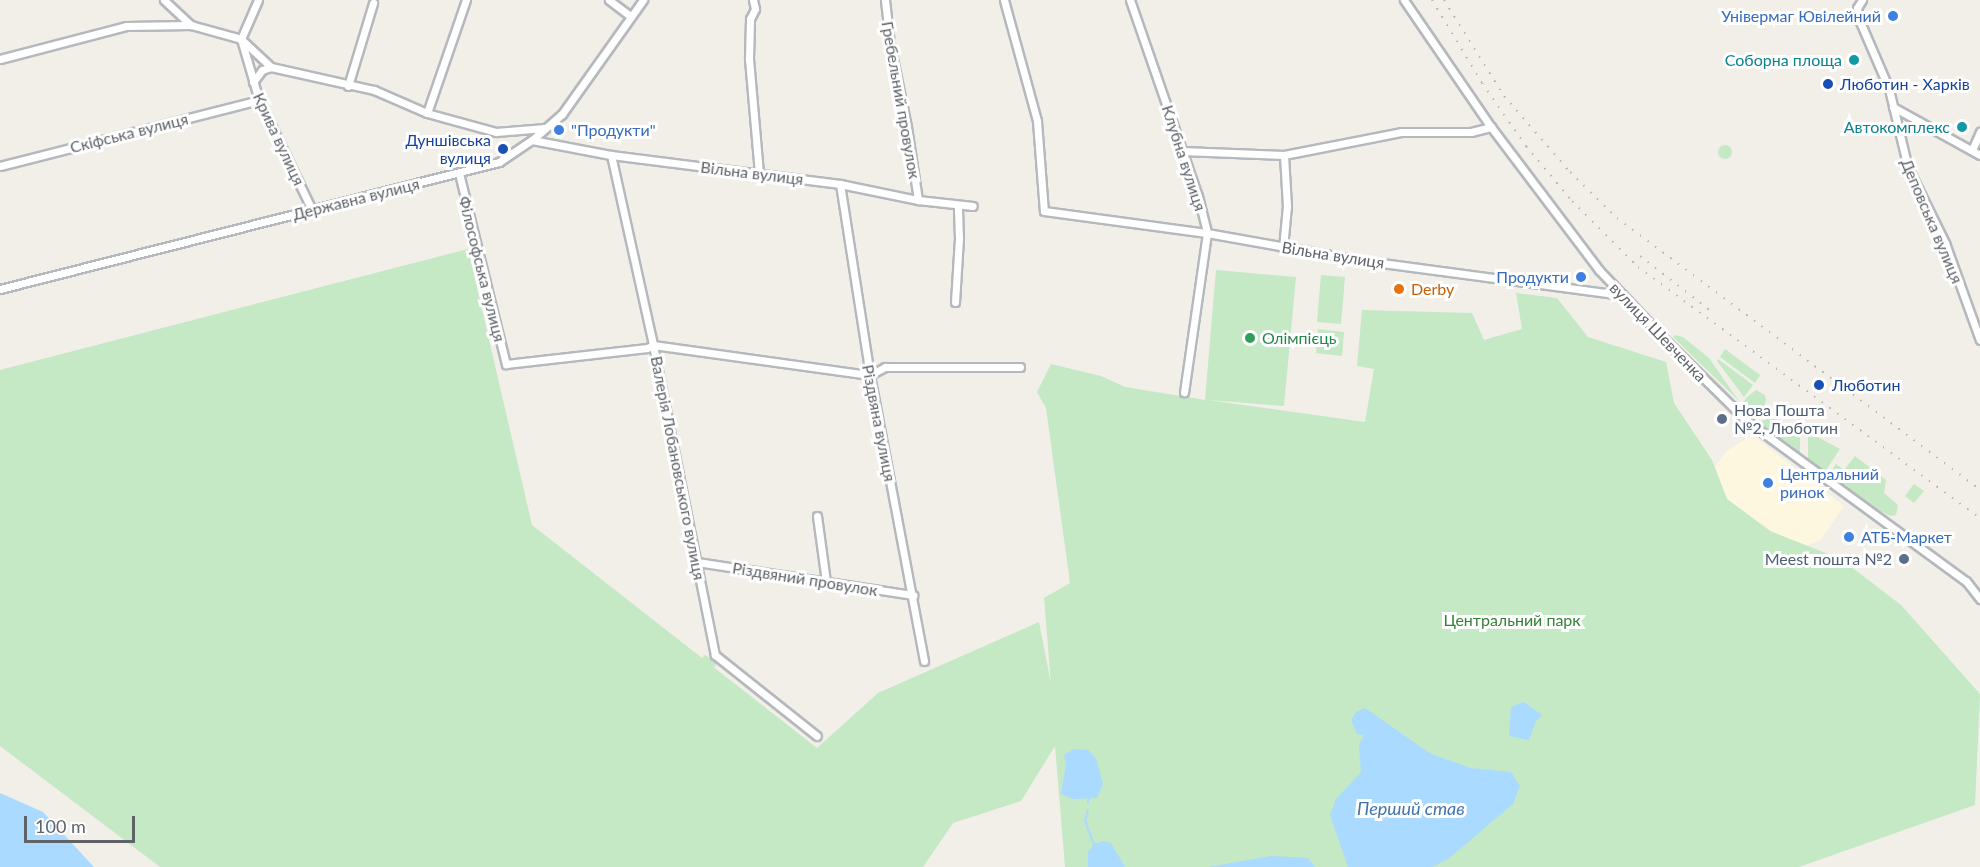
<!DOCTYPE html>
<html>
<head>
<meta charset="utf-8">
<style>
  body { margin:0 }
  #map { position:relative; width:1980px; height:867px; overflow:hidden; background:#f1efe8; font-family:Lato,sans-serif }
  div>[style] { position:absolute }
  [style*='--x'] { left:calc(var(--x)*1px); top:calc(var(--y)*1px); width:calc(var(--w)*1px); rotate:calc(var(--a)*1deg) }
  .commercial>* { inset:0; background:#fef7e0 }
  .green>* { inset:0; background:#c5e8c5 }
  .round { border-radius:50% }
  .water>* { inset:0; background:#aadaff }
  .stream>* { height:2px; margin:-1px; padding:0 1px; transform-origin:1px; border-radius:1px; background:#aadaff }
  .roads { filter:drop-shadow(2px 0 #b5b8bc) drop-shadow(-2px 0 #b5b8bc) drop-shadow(0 2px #b5b8bc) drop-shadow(0 -2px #b5b8bc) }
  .minor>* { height:7px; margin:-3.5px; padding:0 3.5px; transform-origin:3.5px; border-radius:3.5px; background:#fff }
  .rail>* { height:2px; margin-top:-1px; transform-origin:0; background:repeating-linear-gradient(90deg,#b6b7b8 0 1.5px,transparent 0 9.5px) }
  .dots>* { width:16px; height:16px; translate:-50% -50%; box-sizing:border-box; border:3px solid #fff; border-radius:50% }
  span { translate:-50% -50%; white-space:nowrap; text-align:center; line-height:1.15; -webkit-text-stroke:6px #fff; paint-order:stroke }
  .shop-label { font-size:16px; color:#366cbe }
  .right { translate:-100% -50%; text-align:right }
  .left { translate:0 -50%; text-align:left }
  .culture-label { font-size:16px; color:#0d838f }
  .transit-label { font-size:16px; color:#164399 }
  .street-label { font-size:16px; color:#5f6368 }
  .food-label { font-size:16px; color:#c56008 }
  .leisure-label { font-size:16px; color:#27864d }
  .service-label { font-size:16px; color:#4e5e75 }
  .park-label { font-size:16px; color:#348238 }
  .water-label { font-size:18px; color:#4174aa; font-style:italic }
  .scale { position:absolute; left:24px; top:816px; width:111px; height:27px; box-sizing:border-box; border:3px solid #5f6368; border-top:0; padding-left:8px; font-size:18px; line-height:21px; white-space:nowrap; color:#5f6368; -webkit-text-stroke:4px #fff; paint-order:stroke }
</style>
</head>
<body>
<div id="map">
  <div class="commercial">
    <div style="clip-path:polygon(1752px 435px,1844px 506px,1821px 539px,1798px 550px,1727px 499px,1715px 467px,1727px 451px)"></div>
  </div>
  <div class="green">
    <div class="round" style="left:1718px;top:145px;width:14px;height:14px"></div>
    <div style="clip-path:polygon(468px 249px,532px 525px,702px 658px,705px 655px,717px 662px,715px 667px,712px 666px,817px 748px,878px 693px,1039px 622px,1051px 684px,1044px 598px,1070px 583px,1046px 408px,1037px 392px,1051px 364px,1101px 376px,1125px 387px,1205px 400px,1216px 270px,1296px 277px,1284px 406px,1208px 400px,1365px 422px,1374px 369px,1357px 366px,1362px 310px,1472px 313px,1484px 340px,1522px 329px,1516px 293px,1557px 298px,1588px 337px,1666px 362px,1674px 403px,1712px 460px,1727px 499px,1770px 531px,1841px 559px,1901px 605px,1980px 694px,1975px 805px,1799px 867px,1065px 867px,1055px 746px,1021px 801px,953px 823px,923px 867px,160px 867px,0 746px,0 370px)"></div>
    <div style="clip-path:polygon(1321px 275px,1345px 277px,1341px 324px,1317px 322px)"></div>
    <div style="clip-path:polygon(1318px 329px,1344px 332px,1342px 356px,1316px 353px)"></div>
    <div style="clip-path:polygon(1675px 335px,1683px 337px,1709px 358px,1739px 401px,1673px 337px)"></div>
    <div style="clip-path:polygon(1725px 349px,1760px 375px,1755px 383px,1720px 357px)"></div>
    <div style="clip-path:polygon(1718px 359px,1753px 385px,1744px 397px,1717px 361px)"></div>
    <div style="clip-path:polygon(1756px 390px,1765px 395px,1766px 400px,1762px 417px,1754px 416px,1741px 407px,1746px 398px)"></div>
    <div style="clip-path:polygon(1772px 417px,1781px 425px,1778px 430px,1781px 435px,1787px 436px,1791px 431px,1800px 438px,1800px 454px,1757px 423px)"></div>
    <div style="clip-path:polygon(1812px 434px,1840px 449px,1824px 473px,1808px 460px,1808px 437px)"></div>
    <div style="clip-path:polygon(1855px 456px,1886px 480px,1884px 493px,1898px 505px,1896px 515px,1891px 516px,1876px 509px,1828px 476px,1836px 464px,1844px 470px)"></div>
    <div style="clip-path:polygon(1914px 484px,1924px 491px,1914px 503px,1905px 496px)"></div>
  </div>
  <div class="water">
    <div style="clip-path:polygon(1524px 702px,1542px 715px,1536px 721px,1529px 740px,1509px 736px,1511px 707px)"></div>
    <div style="clip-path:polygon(1365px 708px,1431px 754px,1471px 768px,1511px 772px,1520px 786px,1513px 804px,1448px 859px,1432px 867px,1348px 867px,1330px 815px,1336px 799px,1361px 772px,1359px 744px,1364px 735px,1357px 734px,1351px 720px,1356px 712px)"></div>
    <div style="clip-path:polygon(1074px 749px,1088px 750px,1096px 758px,1103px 784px,1097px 798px,1073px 799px,1061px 794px,1066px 765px,1064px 755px)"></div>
    <div style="clip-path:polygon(0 793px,43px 812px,94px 867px,0 867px)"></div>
    <div style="clip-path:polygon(1103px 841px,1111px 843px,1125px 867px,1088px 867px,1088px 852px,1094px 844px)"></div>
    <div style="clip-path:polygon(1271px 856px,1308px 858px,1315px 867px,1208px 867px)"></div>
  </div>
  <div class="stream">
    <div style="--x:1088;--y:798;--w:4;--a:90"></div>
    <div style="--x:1088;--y:810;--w:11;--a:105"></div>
    <div style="--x:1085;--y:821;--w:25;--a:69"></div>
  </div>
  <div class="roads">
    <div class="minor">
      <div style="--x:164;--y:0;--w:37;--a:43"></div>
      <div style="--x:191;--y:25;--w:52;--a:15.6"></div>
      <div style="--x:241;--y:39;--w:41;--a:43"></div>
      <div style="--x:271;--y:67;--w:106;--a:12.6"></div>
      <div style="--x:374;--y:90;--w:58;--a:23.5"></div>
      <div style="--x:427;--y:113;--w:72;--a:15.4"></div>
      <div style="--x:496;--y:132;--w:49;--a:-4.7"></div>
      <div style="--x:258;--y:0;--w:43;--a:113.6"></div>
      <div style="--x:241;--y:39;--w:64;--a:73.6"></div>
      <div style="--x:259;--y:100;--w:122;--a:64.3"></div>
      <div style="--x:609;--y:0;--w:26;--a:37"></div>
      <div style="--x:753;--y:0;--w:9;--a:77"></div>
      <div style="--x:755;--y:9;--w:11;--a:117"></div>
      <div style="--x:750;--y:19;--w:40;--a:91.4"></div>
      <div style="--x:749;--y:59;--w:115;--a:85"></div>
      <div style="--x:885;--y:0;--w:44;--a:83.5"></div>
      <div style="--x:890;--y:44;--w:85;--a:78.4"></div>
      <div style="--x:907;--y:127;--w:74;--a:81.4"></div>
      <div style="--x:1004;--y:0;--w:125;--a:74.7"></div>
      <div style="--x:1037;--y:121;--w:90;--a:85.6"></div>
      <div style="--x:1044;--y:211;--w:164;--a:7.7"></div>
      <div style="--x:1207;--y:233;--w:154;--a:10.1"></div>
      <div style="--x:1359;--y:260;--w:266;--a:7.6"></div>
      <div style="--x:1130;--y:0;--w:207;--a:70.9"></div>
      <div style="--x:1198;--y:196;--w:38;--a:76"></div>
      <div style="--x:1207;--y:233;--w:161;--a:98.2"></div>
      <div style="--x:1404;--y:0;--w:154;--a:55.6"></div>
      <div style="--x:1491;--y:127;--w:179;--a:52.9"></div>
      <div style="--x:1599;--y:270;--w:102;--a:46.6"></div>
      <div style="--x:1669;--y:344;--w:110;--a:44.6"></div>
      <div style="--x:1747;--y:421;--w:271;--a:36.2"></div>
      <div style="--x:1966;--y:581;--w:23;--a:52"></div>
      <div style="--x:1862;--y:0;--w:9;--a:122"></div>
      <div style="--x:1857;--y:8;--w:9;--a:84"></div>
      <div style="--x:1858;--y:17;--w:78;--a:66.7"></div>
      <div style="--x:1889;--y:89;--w:81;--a:76.5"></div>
      <div style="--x:1908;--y:168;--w:84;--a:63.7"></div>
      <div style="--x:1945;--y:243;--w:103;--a:70.2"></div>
      <div style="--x:0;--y:59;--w:130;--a:-14.7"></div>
      <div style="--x:126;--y:26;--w:65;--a:-0.9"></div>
      <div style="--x:253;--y:82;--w:15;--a:-53"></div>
      <div style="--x:262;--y:70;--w:9;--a:-18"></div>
      <div style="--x:348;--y:86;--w:87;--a:-73.2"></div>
      <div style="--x:1893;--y:107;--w:99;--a:28.9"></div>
      <div style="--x:427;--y:113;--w:120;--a:-71"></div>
      <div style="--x:532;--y:140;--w:80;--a:10.8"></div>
      <div style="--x:611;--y:155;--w:231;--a:7.2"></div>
      <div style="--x:840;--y:184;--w:80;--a:11.6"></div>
      <div style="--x:918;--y:200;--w:55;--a:6.2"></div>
      <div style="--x:1972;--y:150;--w:20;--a:-66"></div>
      <div style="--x:1182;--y:151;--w:102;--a:2.2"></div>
      <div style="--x:1284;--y:155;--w:119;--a:-11.1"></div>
      <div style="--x:1401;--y:132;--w:70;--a:0"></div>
      <div style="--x:1471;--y:132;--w:21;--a:-14"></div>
      <div style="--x:611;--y:155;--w:195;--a:77.5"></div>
      <div style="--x:653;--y:345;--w:316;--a:78.7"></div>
      <div style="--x:715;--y:655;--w:130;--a:38.5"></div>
      <div style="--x:0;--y:166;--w:267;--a:-14.3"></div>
      <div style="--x:459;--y:173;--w:197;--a:76.2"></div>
      <div style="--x:506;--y:364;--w:142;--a:-6.5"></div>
      <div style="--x:647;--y:348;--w:7;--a:-27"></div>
      <div style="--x:653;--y:345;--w:219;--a:7.9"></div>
      <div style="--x:870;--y:375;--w:17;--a:-28"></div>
      <div style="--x:885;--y:367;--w:135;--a:0"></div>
      <div style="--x:840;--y:184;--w:193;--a:81.1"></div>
      <div style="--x:870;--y:375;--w:291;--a:79.3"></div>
      <div style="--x:1283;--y:248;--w:42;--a:-84.6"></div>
      <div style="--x:1287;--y:206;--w:51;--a:-93.4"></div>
      <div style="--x:0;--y:289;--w:515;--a:-14.28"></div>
      <div style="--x:499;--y:162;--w:40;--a:-34"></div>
      <div style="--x:532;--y:140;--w:40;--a:-41"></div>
      <div style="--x:562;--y:114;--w:140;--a:-54.6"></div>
      <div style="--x:955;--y:302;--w:64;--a:-86.4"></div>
      <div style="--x:959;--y:238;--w:33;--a:-92"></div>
      <div style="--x:817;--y:516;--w:67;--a:82.2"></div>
      <div style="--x:697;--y:562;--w:219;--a:8.7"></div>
    </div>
  </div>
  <div class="rail">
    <div style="--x:1432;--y:0;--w:97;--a:58.9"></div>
    <div style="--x:1482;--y:83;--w:77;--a:55.1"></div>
    <div style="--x:1526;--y:146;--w:72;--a:50.1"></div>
    <div style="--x:1572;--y:201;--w:93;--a:45"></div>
    <div style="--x:1638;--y:267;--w:424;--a:36.3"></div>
    <div style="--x:1444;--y:0;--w:113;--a:58"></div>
    <div style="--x:1504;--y:96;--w:101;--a:49"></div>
    <div style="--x:1570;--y:172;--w:66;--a:44.4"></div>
    <div style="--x:1617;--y:218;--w:454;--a:36.8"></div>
    <div style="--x:1640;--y:256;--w:90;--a:37.8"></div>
  </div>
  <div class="dots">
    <div style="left:1893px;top:16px;background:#3f7fe0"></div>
    <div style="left:1854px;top:60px;background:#0f9aa8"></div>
    <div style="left:1828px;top:84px;background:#1a4fb4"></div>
    <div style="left:1962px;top:127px;background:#0f9aa8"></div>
    <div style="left:559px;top:130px;background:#3f7fe0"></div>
    <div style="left:503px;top:149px;background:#1a4fb4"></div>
    <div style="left:1581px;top:277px;background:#3f7fe0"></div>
    <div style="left:1399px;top:289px;background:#e8710a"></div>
    <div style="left:1250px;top:338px;background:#2e9e5b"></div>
    <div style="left:1819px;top:385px;background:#1a4fb4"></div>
    <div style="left:1722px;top:419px;background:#5c6f8a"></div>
    <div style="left:1768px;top:483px;background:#3f7fe0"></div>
    <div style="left:1849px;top:537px;background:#3f7fe0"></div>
    <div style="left:1904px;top:559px;background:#5c6f8a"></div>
  </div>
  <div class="shop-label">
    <span class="right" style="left:1881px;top:16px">Універмаг Ювілейний</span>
    <span class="left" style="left:571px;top:130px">"Продукти"</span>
    <span class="right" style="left:1569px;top:277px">Продукти</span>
    <span class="left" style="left:1780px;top:483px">Центральний<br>ринок</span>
    <span class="left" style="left:1861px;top:537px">АТБ-Маркет</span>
  </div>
  <div class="culture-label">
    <span class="right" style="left:1842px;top:60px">Соборна площа</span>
    <span class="right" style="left:1950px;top:127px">Автокомплекс</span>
  </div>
  <div class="transit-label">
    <span class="left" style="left:1840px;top:84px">Люботин - Харків</span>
    <span class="right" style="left:491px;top:149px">Дуншівська<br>вулиця</span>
    <span class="left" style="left:1832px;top:385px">Люботин</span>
  </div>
  <div class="street-label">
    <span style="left:901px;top:100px;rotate:80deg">Гребельний провулок</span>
    <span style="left:129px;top:133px;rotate:-14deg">Скіфська вулиця</span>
    <span style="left:279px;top:139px;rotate:65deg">Крива вулиця</span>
    <span style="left:1184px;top:158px;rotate:72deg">Клубна вулиця</span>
    <span style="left:752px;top:173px;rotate:7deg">Вільна вулиця</span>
    <span style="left:356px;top:199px;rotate:-14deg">Державна вулиця</span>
    <span style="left:1932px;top:221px;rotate:67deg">Деповська вулиця</span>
    <span style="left:1333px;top:255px;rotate:9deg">Вільна вулиця</span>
    <span style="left:482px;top:269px;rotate:76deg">Філософська вулиця</span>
    <span style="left:1658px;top:332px;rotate:46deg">вулиця Шевченка</span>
    <span style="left:879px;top:423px;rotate:79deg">Різдвяна вулиця</span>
    <span style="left:678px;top:468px;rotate:79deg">Валерія Лобановського вулиця</span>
    <span style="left:805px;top:579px;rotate:9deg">Різдвяний провулок</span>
  </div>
  <div class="food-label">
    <span class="left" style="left:1411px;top:289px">Derby</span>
  </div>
  <div class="leisure-label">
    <span class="left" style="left:1262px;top:338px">Олімпієць</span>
  </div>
  <div class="service-label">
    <span class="left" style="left:1734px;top:419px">Нова Пошта<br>№2, Люботин</span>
    <span class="right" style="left:1892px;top:559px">Meest пошта №2</span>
  </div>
  <div class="park-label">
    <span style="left:1512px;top:620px">Центральний парк</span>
  </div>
  <div class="water-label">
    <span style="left:1411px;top:808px">Перший став</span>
  </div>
  <div class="scale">100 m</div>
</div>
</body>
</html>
